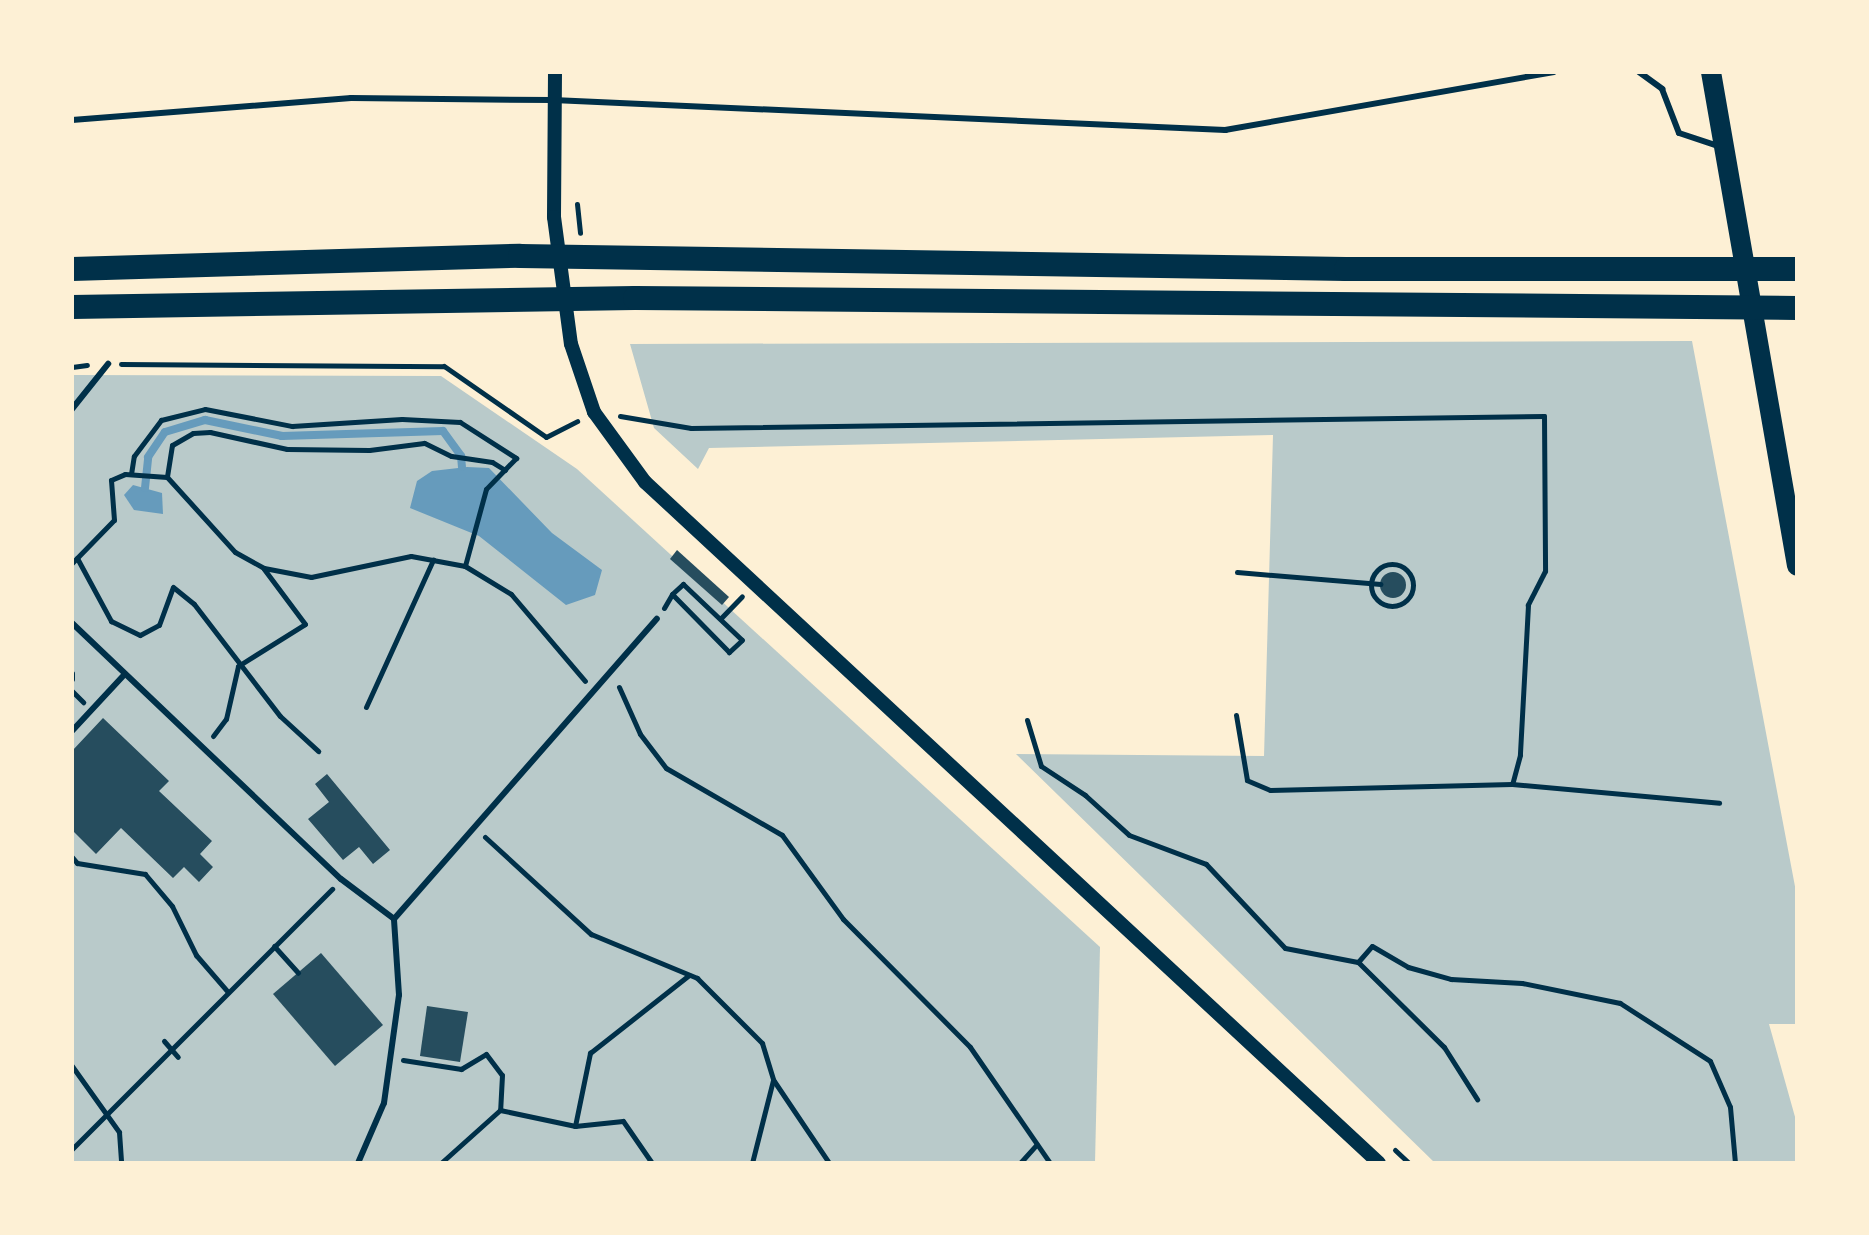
<!DOCTYPE html>
<html>
<head>
<meta charset="utf-8">
<style>
  body { margin:0 }
  #map { position:relative; width:1869px; height:1235px; overflow:hidden; background:#fdf0d5; font-family:Mulish,sans-serif }
  div>[style] { position:absolute }
  [style*='--x'] { left:calc(var(--x)*1px); top:calc(var(--y)*1px); width:calc(var(--w)*1px); rotate:calc(var(--a)*1deg) }
  .green>* { inset:0; background:#b9caca }
  .water>* { inset:0; background:#669bbc }
  .stream>* { height:8px; margin:-4px; padding:0 4px; transform-origin:4px; border-radius:4px; background:#669bbc }
  .building>* { inset:0; background:#264d5e }
  .round { border-radius:50% }
  .path>* { height:5px; margin:-2.5px; padding:0 2.5px; transform-origin:2.5px; border-radius:2.5px; background:#003049 }
  .path>.ring { margin:-2.5px; padding:0; box-sizing:content-box; background:none; border:5px solid #003049; border-radius:50% }
  .service>* { height:6px; margin:-3px; padding:0 3px; transform-origin:3px; border-radius:3px; background:#003049 }
  .tertiary>* { height:14px; margin:-7px; padding:0 7px; transform-origin:7px; border-radius:7px; background:#003049 }
  .primary>* { height:20px; margin:-10px; padding:0 10px; transform-origin:10px; border-radius:10px; background:#003049 }
  .motorway>* { height:24px; margin:-12px; padding:0 12px; transform-origin:12px; border-radius:12px; background:#003049 }
  span { translate:-50% -50%; white-space:nowrap; text-align:center; line-height:1.15; -webkit-text-stroke:6px #fdf0d5; paint-order:stroke }
  .frame { position:absolute; inset:0; border:74px solid #fdf0d5; pointer-events:none }
</style>
</head>
<body>
<div id="map">
  <div class="green">
    <div style="clip-path:polygon(1692px 341px,1797px 897px,1797px 1024px,1769px 1024px,1797px 1124px,1797px 1163px,1435px 1163px,1016px 754px,1264px 756px,1273px 435px,709px 448px,698px 469px,654px 428px,630px 344px)"></div>
    <div style="clip-path:polygon(72px 375px,441px 376px,577px 469px,1100px 947px,1095px 1163px,72px 1163px)"></div>
  </div>
  <div class="water">
    <div style="clip-path:polygon(467px 467px,489px 468px,552px 533px,602px 570px,595px 595px,566px 605px,479px 536px,410px 508px,417px 481px,432px 471px)"></div>
    <div style="clip-path:polygon(133px 485px,162px 493px,163px 514px,134px 510px,124px 495px)"></div>
  </div>
  <div class="stream">
    <div style="--x:145;--y:488;--w:31;--a:-84"></div>
    <div style="--x:148;--y:457;--w:30;--a:-56"></div>
    <div style="--x:165;--y:432;--w:42;--a:-16.7"></div>
    <div style="--x:205;--y:420;--w:79;--a:11.7"></div>
    <div style="--x:282;--y:436;--w:161;--a:-1.8"></div>
    <div style="--x:443;--y:431;--w:31;--a:54"></div>
    <div style="--x:461;--y:456;--w:11;--a:85"></div>
  </div>
  <div class="building">
    <div style="clip-path:polygon(677px 550px,729px 597px,722px 605px,670px 559px)"></div>
    <div class="round" style="left:1380px;top:572px;width:26px;height:26px"></div>
    <div style="clip-path:polygon(103px 718px,169px 781px,159px 791px,212px 841px,200px 854px,213px 867px,199px 882px,184px 867px,173px 878px,121px 828px,96px 854px,72px 830px,72px 751px)"></div>
    <div style="clip-path:polygon(327px 774px,390px 850px,373px 864px,359px 847px,343px 860px,308px 819px,329px 802px,315px 784px)"></div>
    <div style="clip-path:polygon(321px 953px,383px 1025px,335px 1066px,273px 994px)"></div>
    <div style="clip-path:polygon(427px 1006px,468px 1012px,460px 1062px,420px 1056px)"></div>
  </div>
  <div class="path">
    <div style="--x:577;--y:204;--w:29;--a:84"></div>
    <div style="--x:121;--y:364;--w:323;--a:0.4"></div>
    <div style="--x:444;--y:366;--w:124;--a:34.8"></div>
    <div style="--x:546;--y:437;--w:35;--a:-27"></div>
    <div style="--x:72;--y:367;--w:15;--a:-8"></div>
    <div style="--x:620;--y:416;--w:72;--a:9.6"></div>
    <div style="--x:691;--y:428;--w:853;--a:-0.81"></div>
    <div style="--x:1544;--y:416;--w:155;--a:89.6"></div>
    <div style="--x:1545;--y:571;--w:38;--a:117"></div>
    <div style="--x:1528;--y:605;--w:150;--a:93.1"></div>
    <div style="--x:1520;--y:755;--w:30;--a:105"></div>
    <div style="--x:1512;--y:784;--w:242;--a:178.6"></div>
    <div style="--x:1270;--y:790;--w:25;--a:-157"></div>
    <div style="--x:1247;--y:780;--w:66;--a:-99.6"></div>
    <div style="--x:505;--y:470;--w:15;--a:-148"></div>
    <div style="--x:492;--y:462;--w:41;--a:-171.7"></div>
    <div style="--x:451;--y:456;--w:30;--a:-154"></div>
    <div style="--x:424;--y:443;--w:55;--a:172.7"></div>
    <div style="--x:369;--y:450;--w:82;--a:-179.3"></div>
    <div style="--x:287;--y:449;--w:79;--a:-167.6"></div>
    <div style="--x:210;--y:432;--w:17;--a:177"></div>
    <div style="--x:193;--y:433;--w:24;--a:150"></div>
    <div style="--x:172;--y:445;--w:32;--a:99"></div>
    <div style="--x:167;--y:477;--w:101;--a:47.8"></div>
    <div style="--x:235;--y:552;--w:33;--a:29"></div>
    <div style="--x:264;--y:568;--w:48;--a:10.8"></div>
    <div style="--x:311;--y:577;--w:102;--a:-11.9"></div>
    <div style="--x:411;--y:556;--w:55;--a:10.5"></div>
    <div style="--x:465;--y:566;--w:54;--a:31.3"></div>
    <div style="--x:511;--y:594;--w:114;--a:49.6"></div>
    <div style="--x:131;--y:474;--w:18;--a:-81"></div>
    <div style="--x:134;--y:456;--w:45;--a:-53.1"></div>
    <div style="--x:161;--y:420;--w:45;--a:-14"></div>
    <div style="--x:205;--y:409;--w:89;--a:11.1"></div>
    <div style="--x:292;--y:426;--w:110;--a:-3.6"></div>
    <div style="--x:402;--y:419;--w:58;--a:3"></div>
    <div style="--x:460;--y:422;--w:67;--a:32.7"></div>
    <div style="--x:516;--y:458;--w:43;--a:134.1"></div>
    <div style="--x:486;--y:489;--w:80;--a:105.3"></div>
    <div style="--x:77;--y:558;--w:72;--a:61.6"></div>
    <div style="--x:111;--y:621;--w:32;--a:26"></div>
    <div style="--x:140;--y:635;--w:21;--a:-28"></div>
    <div style="--x:159;--y:625;--w:40;--a:-69.8"></div>
    <div style="--x:173;--y:587;--w:27;--a:39"></div>
    <div style="--x:194;--y:604;--w:141;--a:52.5"></div>
    <div style="--x:280;--y:716;--w:52;--a:42.6"></div>
    <div style="--x:72;--y:563;--w:60;--a:-45.7"></div>
    <div style="--x:114;--y:520;--w:40;--a:-94.3"></div>
    <div style="--x:111;--y:480;--w:15;--a:-23"></div>
    <div style="--x:125;--y:474;--w:42;--a:4.1"></div>
    <div class="ring" style="left:1371px;top:564px;width:37px;height:37px"></div>
    <div style="--x:1237;--y:572;--w:144;--a:4.8"></div>
    <div style="--x:664;--y:608;--w:16;--a:-60"></div>
    <div style="--x:672;--y:594;--w:15;--a:-42"></div>
    <div style="--x:683;--y:584;--w:81;--a:43.5"></div>
    <div style="--x:742;--y:640;--w:18;--a:137"></div>
    <div style="--x:729;--y:652;--w:81;--a:-134.5"></div>
    <div style="--x:721;--y:618;--w:30;--a:-46"></div>
    <div style="--x:72;--y:673;--w:6;--a:90"></div>
    <div style="--x:619;--y:687;--w:51;--a:65.9"></div>
    <div style="--x:640;--y:734;--w:43;--a:52.6"></div>
    <div style="--x:666;--y:768;--w:134;--a:30"></div>
    <div style="--x:782;--y:835;--w:104;--a:54"></div>
    <div style="--x:843;--y:919;--w:180;--a:45.2"></div>
    <div style="--x:970;--y:1047;--w:141;--a:55.4"></div>
    <div style="--x:72;--y:691;--w:16;--a:45"></div>
    <div style="--x:366;--y:707;--w:162;--a:-65.5"></div>
    <div style="--x:1027;--y:720;--w:48;--a:73.1"></div>
    <div style="--x:1041;--y:766;--w:53;--a:33.4"></div>
    <div style="--x:1085;--y:795;--w:59;--a:42.3"></div>
    <div style="--x:1129;--y:835;--w:82;--a:20.6"></div>
    <div style="--x:1206;--y:864;--w:115;--a:46.8"></div>
    <div style="--x:1285;--y:948;--w:74;--a:10.9"></div>
    <div style="--x:1358;--y:962;--w:121;--a:44.7"></div>
    <div style="--x:1444;--y:1047;--w:62;--a:57.6"></div>
    <div style="--x:213;--y:736;--w:21;--a:-53"></div>
    <div style="--x:226;--y:719;--w:54;--a:-77.2"></div>
    <div style="--x:238;--y:666;--w:79;--a:-32.1"></div>
    <div style="--x:305;--y:624;--w:69;--a:-126.7"></div>
    <div style="--x:1512;--y:784;--w:208;--a:5.2"></div>
    <div style="--x:485;--y:837;--w:144;--a:42.5"></div>
    <div style="--x:591;--y:934;--w:115;--a:22.5"></div>
    <div style="--x:697;--y:978;--w:92;--a:45"></div>
    <div style="--x:762;--y:1043;--w:39;--a:73"></div>
    <div style="--x:773;--y:1080;--w:86;--a:104.2"></div>
    <div style="--x:72;--y:857;--w:8;--a:50"></div>
    <div style="--x:77;--y:863;--w:69;--a:9.2"></div>
    <div style="--x:145;--y:874;--w:42;--a:49.8"></div>
    <div style="--x:172;--y:906;--w:55;--a:63.9"></div>
    <div style="--x:196;--y:955;--w:49;--a:49.1"></div>
    <div style="--x:274;--y:946;--w:36;--a:48"></div>
    <div style="--x:1358;--y:962;--w:21;--a:-49"></div>
    <div style="--x:1372;--y:946;--w:42;--a:30.3"></div>
    <div style="--x:1408;--y:967;--w:45;--a:15.6"></div>
    <div style="--x:1451;--y:979;--w:71;--a:3.2"></div>
    <div style="--x:1522;--y:983;--w:100;--a:11.5"></div>
    <div style="--x:1620;--y:1003;--w:107;--a:32.8"></div>
    <div style="--x:1710;--y:1061;--w:50;--a:66.5"></div>
    <div style="--x:1730;--y:1107;--w:56;--a:84.9"></div>
    <div style="--x:164;--y:1041;--w:21;--a:49"></div>
    <div style="--x:403;--y:1060;--w:59;--a:8.8"></div>
    <div style="--x:461;--y:1069;--w:29;--a:-31"></div>
    <div style="--x:486;--y:1054;--w:26;--a:53"></div>
    <div style="--x:502;--y:1075;--w:35;--a:93"></div>
    <div style="--x:500;--y:1110;--w:79;--a:138.1"></div>
    <div style="--x:72;--y:1066;--w:81;--a:54.5"></div>
    <div style="--x:119;--y:1132;--w:31;--a:86"></div>
    <div style="--x:774;--y:1081;--w:99;--a:56.1"></div>
    <div style="--x:500;--y:1110;--w:77;--a:12"></div>
    <div style="--x:575;--y:1126;--w:48;--a:-5.9"></div>
    <div style="--x:623;--y:1121;--w:51;--a:55.4"></div>
    <div style="--x:575;--y:1126;--w:75;--a:-78.4"></div>
    <div style="--x:590;--y:1053;--w:126;--a:-38.2"></div>
    <div style="--x:72;--y:1149;--w:368;--a:-45"></div>
    <div style="--x:1395;--y:1150;--w:19;--a:43"></div>
    <div style="--x:1020;--y:1163;--w:25;--a:-48"></div>
  </div>
  <div class="service">
    <div style="--x:1639;--y:72;--w:29;--a:36"></div>
    <div style="--x:1662;--y:89;--w:47;--a:68.9"></div>
    <div style="--x:1679;--y:133;--w:44;--a:18.4"></div>
    <div style="--x:72;--y:120;--w:280;--a:-4.5"></div>
    <div style="--x:351;--y:98;--w:202;--a:0.6"></div>
    <div style="--x:553;--y:100;--w:673;--a:2.56"></div>
    <div style="--x:1225;--y:130;--w:334;--a:-10"></div>
    <div style="--x:72;--y:409;--w:58;--a:-51.3"></div>
    <div style="--x:72;--y:623;--w:371;--a:43.6"></div>
    <div style="--x:341;--y:879;--w:66;--a:37"></div>
    <div style="--x:72;--y:731;--w:76;--a:-47.1"></div>
    <div style="--x:358;--y:1163;--w:65;--a:-66.6"></div>
    <div style="--x:384;--y:1103;--w:109;--a:-82.1"></div>
    <div style="--x:399;--y:995;--w:76;--a:-93.8"></div>
    <div style="--x:394;--y:919;--w:399;--a:-48.8"></div>
  </div>
  <div class="tertiary">
    <div style="--x:555;--y:72;--w:145;--a:90.4"></div>
    <div style="--x:554;--y:217;--w:128;--a:82.4"></div>
    <div style="--x:571;--y:344;--w:72;--a:71.3"></div>
    <div style="--x:594;--y:412;--w:87;--a:53.9"></div>
    <div style="--x:645;--y:482;--w:1001;--a:42.85"></div>
  </div>
  <div class="primary">
    <div style="--x:1711;--y:72;--w:501;--a:80.12"></div>
  </div>
  <div class="motorway">
    <div style="--x:72;--y:269;--w:448;--a:-1.7"></div>
    <div style="--x:520;--y:256;--w:826;--a:0.9"></div>
    <div style="--x:1346;--y:269;--w:451;--a:0"></div>
    <div style="--x:72;--y:307;--w:563;--a:-0.92"></div>
    <div style="--x:635;--y:298;--w:1162;--a:0.49"></div>
  </div>
  <div class="frame"></div>
</div>
</body>
</html>
